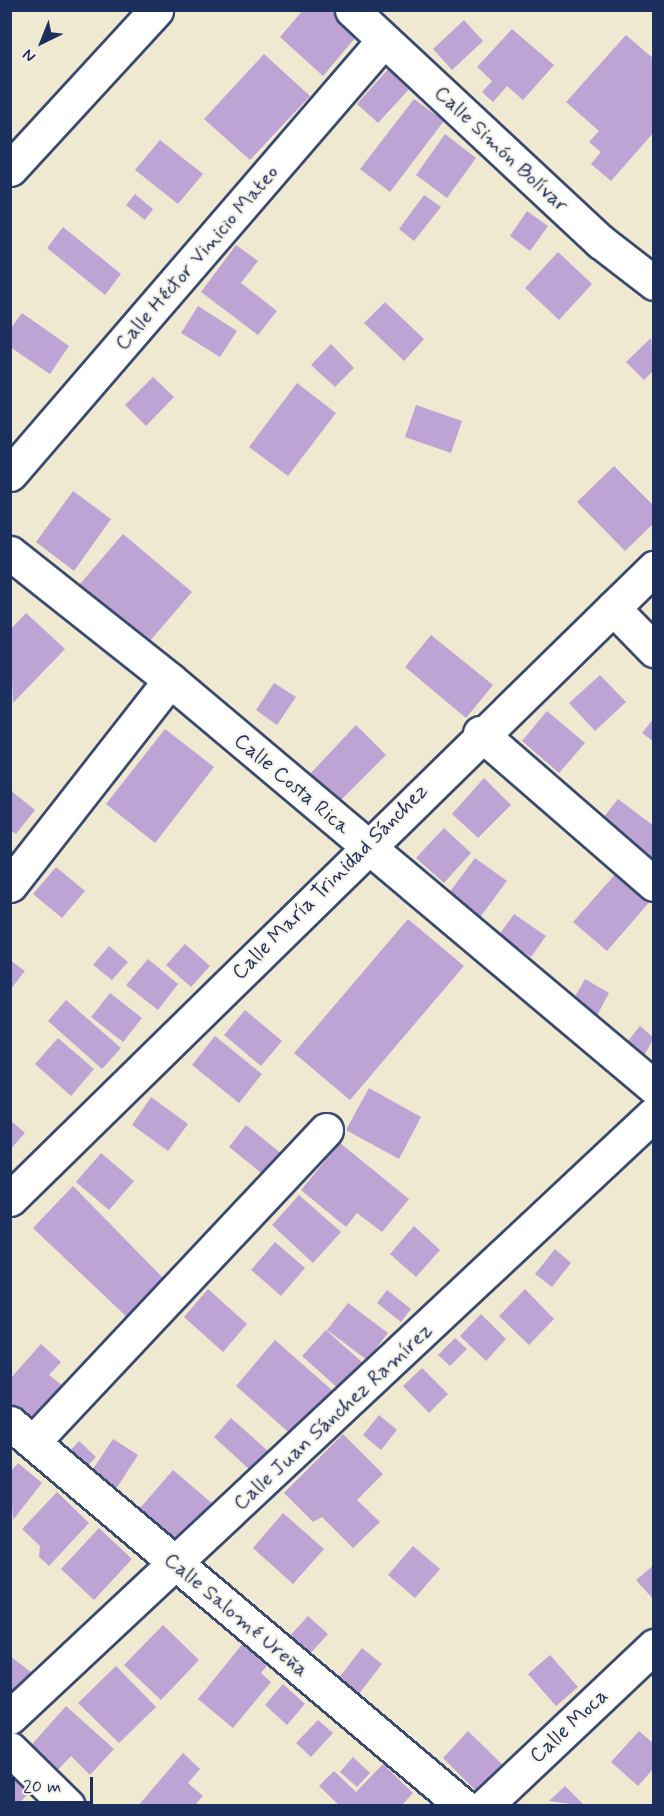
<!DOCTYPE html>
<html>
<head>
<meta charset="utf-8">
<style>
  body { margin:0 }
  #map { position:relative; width:664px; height:1816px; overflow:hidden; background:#f0e9d1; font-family:Mynerve,sans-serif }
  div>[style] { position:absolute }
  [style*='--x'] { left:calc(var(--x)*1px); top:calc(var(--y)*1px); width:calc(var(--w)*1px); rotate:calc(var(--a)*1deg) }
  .building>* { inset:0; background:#bea4d5 }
  .roads { filter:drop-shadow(2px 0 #3b4b6f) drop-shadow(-2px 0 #3b4b6f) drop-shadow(0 2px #3b4b6f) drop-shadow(0 -2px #3b4b6f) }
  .minor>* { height:33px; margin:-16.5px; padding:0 16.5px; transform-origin:16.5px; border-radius:16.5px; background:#fff }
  span { translate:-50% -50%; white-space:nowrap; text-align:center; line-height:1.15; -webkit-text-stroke:4.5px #f7f3e8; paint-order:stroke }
  .street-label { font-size:21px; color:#1b2f5e }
  .frame { position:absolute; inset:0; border:12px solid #1b2f5e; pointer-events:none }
  .north { position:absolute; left:12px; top:12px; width:60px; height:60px; -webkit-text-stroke:4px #f7f3e8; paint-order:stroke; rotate:223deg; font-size:16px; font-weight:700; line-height:24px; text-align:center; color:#1b2f5e }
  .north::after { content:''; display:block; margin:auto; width:21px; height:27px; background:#1b2f5e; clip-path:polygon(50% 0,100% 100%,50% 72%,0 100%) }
  .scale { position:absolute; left:12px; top:1777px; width:81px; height:27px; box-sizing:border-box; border:3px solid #1b2f5e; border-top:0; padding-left:8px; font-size:18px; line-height:21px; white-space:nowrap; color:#1b2f5e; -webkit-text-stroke:4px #f7f3e8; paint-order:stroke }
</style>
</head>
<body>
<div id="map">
  <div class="building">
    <div style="clip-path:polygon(303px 10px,338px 10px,361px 31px,323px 76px,280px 37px)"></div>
    <div style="clip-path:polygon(464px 20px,483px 41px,452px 70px,433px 49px)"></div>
    <div style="clip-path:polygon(512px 29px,554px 65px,523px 100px,507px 86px,493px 102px,482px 92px,492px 81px,477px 67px)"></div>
    <div style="clip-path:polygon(626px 35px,654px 59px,654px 132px,611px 181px,591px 164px,601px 152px,589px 142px,599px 131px,566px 102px)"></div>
    <div style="clip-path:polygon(264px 54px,310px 96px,250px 160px,204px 119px)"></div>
    <div style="clip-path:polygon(390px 67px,412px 86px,378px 123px,357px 104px)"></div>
    <div style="clip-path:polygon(414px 99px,444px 121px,390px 192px,360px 169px)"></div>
    <div style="clip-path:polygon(445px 134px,476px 158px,447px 198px,416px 175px)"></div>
    <div style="clip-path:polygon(160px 140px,203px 174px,178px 204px,135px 170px)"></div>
    <div style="clip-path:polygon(135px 194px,153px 209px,145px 220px,126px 205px)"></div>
    <div style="clip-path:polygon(424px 195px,441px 207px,414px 241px,399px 229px)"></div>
    <div style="clip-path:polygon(527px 211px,548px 226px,530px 251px,510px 236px)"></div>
    <div style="clip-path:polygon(63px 227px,121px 274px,105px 295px,47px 248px)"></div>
    <div style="clip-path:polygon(236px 245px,258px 261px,241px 283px,277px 311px,258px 335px,201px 292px)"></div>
    <div style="clip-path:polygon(558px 252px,592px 284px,559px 320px,525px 288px)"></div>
    <div style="clip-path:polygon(385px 302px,424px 339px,404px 361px,364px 323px)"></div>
    <div style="clip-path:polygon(198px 306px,237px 331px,220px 357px,181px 333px)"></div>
    <div style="clip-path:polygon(22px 313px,69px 346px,50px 374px,10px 347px,10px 329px)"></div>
    <div style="clip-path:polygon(651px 338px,654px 370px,644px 380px,626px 362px)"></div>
    <div style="clip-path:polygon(331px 344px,354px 368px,335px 387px,311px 365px)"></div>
    <div style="clip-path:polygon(153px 377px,174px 397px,146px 426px,125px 405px)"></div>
    <div style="clip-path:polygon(297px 383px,336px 413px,288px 476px,249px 447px)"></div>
    <div style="clip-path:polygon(416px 405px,462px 421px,451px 453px,405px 437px)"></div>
    <div style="clip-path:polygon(614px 466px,654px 506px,654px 523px,625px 551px,577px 502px)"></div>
    <div style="clip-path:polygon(73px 491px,111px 519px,74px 571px,36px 542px)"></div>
    <div style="clip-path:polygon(123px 534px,192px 592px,149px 642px,80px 584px)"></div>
    <div style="clip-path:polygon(26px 613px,65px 649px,13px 703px,10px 630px)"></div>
    <div style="clip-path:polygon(431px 635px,493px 685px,466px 718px,405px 667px)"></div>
    <div style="clip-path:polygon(600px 675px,626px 702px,595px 731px,569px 703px)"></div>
    <div style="clip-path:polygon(274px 683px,296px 697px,277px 725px,256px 710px)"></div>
    <div style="clip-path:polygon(547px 711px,585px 743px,559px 773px,522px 741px)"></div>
    <div style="clip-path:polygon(654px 718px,654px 742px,642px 733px)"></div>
    <div style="clip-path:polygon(356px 725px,386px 755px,339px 802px,310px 774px)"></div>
    <div style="clip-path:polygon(165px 729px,214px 767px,155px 843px,106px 804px)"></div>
    <div style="clip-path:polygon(484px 778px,511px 805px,478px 838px,452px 814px)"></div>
    <div style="clip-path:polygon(10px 790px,35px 810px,16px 834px,10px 830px)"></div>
    <div style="clip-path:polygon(618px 799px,654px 826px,654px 865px,599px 823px)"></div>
    <div style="clip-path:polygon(444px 828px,471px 853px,444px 883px,416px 858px)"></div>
    <div style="clip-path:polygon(475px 858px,507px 881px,475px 924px,443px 901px)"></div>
    <div style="clip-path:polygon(56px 867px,85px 891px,62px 918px,33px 894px)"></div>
    <div style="clip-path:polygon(619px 870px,652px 899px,607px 951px,573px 922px)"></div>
    <div style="clip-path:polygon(514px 914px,546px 936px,531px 957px,499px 935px)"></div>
    <div style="clip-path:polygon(408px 919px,464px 966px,350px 1100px,294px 1053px)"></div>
    <div style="clip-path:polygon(185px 944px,210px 966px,191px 987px,166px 965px)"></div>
    <div style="clip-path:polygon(109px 946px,128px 962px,112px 980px,93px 965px)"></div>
    <div style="clip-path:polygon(148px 959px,178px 984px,158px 1010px,126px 985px)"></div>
    <div style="clip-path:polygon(10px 960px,25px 971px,10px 990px)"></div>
    <div style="clip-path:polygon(585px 979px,609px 993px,594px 1021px,569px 1007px)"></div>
    <div style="clip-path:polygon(110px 993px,142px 1018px,123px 1042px,91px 1017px)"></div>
    <div style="clip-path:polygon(66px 1000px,121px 1048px,102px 1069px,48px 1021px)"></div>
    <div style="clip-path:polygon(245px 1010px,282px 1041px,261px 1066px,224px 1035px)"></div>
    <div style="clip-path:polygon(640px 1026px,654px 1038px,641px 1061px,623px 1047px)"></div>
    <div style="clip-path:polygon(215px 1036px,262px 1074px,239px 1103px,192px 1065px)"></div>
    <div style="clip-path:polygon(58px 1038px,94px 1069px,71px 1096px,35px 1064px)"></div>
    <div style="clip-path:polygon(369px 1088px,421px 1117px,399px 1159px,346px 1130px)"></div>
    <div style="clip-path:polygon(151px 1097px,188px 1124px,168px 1151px,132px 1125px)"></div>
    <div style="clip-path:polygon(10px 1120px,25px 1133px,10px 1150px)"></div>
    <div style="clip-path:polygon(246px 1125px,282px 1154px,265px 1176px,229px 1147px)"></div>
    <div style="clip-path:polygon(340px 1143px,409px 1199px,382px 1232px,357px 1213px,346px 1227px,301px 1190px)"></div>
    <div style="clip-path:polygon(101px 1153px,134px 1181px,109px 1210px,76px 1182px)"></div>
    <div style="clip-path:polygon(73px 1186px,168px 1283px,131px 1321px,33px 1228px)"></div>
    <div style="clip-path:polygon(299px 1195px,341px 1232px,313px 1263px,272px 1225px)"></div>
    <div style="clip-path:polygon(414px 1226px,440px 1250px,416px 1277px,390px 1254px)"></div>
    <div style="clip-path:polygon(275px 1242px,305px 1268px,281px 1296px,251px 1270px)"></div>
    <div style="clip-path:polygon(555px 1249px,571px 1263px,552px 1287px,535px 1274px)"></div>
    <div style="clip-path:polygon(208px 1289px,247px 1324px,223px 1352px,184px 1317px)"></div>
    <div style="clip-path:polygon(525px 1289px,554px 1319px,529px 1345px,499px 1316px)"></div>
    <div style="clip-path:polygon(387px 1290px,411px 1309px,401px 1322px,377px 1303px)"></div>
    <div style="clip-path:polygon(348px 1303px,388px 1333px,367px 1360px,327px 1330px)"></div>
    <div style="clip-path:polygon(481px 1314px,506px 1339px,486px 1361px,460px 1336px)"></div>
    <div style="clip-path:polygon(326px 1330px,364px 1364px,341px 1391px,302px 1356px)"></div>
    <div style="clip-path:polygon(455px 1338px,467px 1349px,450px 1366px,438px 1355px)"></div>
    <div style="clip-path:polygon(275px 1340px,334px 1392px,294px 1437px,236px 1386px)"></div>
    <div style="clip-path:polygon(41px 1344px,61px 1362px,49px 1375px,63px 1386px,32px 1422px,10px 1404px,10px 1379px)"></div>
    <div style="clip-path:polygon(422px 1368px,448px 1394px,429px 1413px,403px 1386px)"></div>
    <div style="clip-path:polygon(379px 1415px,397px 1430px,381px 1450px,363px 1435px)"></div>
    <div style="clip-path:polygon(231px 1418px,268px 1451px,250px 1470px,214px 1437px)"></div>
    <div style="clip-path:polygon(343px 1434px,383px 1474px,357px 1500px,380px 1522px,353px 1548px,322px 1517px,313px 1522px,284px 1493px)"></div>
    <div style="clip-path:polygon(113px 1439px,138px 1455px,114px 1492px,89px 1475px)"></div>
    <div style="clip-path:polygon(79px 1441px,96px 1457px,81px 1473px,64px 1457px)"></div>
    <div style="clip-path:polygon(18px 1463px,42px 1483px,13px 1520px,10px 1472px)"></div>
    <div style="clip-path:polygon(173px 1470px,214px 1505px,175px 1550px,134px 1515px)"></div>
    <div style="clip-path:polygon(57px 1492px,89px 1523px,49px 1566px,39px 1557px,40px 1546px,22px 1529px)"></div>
    <div style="clip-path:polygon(283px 1513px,324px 1549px,293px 1584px,253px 1548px)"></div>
    <div style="clip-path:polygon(99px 1528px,132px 1559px,94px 1600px,61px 1569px)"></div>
    <div style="clip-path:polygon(413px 1546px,440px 1569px,415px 1598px,388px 1575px)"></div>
    <div style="clip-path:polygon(654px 1565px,654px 1600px,636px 1580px)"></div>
    <div style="clip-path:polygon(308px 1616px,328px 1634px,307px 1657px,287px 1639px)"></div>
    <div style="clip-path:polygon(163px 1625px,199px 1660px,161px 1700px,124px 1665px)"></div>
    <div style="clip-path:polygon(244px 1642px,269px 1663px,261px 1673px,271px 1682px,233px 1728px,198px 1699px)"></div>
    <div style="clip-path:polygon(362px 1648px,382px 1664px,358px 1695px,338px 1679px)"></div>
    <div style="clip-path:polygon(550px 1655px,578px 1687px,556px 1706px,528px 1674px)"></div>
    <div style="clip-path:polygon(10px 1656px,31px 1672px,10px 1697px)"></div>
    <div style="clip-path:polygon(116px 1666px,156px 1707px,119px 1743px,78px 1703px)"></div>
    <div style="clip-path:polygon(283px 1684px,305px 1704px,287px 1725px,265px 1705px)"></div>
    <div style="clip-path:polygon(66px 1706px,114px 1749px,90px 1775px,71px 1756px,53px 1775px,26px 1751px)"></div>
    <div style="clip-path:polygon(318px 1720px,333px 1733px,311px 1757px,296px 1743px)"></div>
    <div style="clip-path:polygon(468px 1731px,507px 1769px,481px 1796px,443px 1758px)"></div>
    <div style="clip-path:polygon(639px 1731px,654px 1744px,654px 1768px,638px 1786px,611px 1762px)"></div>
    <div style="clip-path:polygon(183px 1753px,200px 1769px,188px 1783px,203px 1796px,194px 1806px,138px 1806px)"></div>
    <div style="clip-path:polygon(353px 1757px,370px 1773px,357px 1787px,340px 1772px)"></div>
    <div style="clip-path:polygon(383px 1764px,413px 1793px,401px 1806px,340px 1806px,319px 1786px,334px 1771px,356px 1792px)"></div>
    <div style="clip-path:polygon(10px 1767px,33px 1788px,17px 1806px,10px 1806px)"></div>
    <div style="clip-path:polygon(565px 1786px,585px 1806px,549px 1801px)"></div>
  </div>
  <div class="roads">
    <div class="minor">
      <div style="--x:352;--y:10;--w:340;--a:43"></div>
      <div style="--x:601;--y:242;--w:67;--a:37.7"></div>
      <div style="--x:10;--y:169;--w:216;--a:-47.4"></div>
      <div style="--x:10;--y:474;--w:572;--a:-49.26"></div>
      <div style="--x:10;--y:553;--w:204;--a:38.4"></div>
      <div style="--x:170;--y:680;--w:632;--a:40.06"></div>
      <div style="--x:613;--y:608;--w:59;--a:45.7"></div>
      <div style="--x:480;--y:733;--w:230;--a:41"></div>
      <div style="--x:10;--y:885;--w:260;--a:-52"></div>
      <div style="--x:10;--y:1199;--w:902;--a:-44.42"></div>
      <div style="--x:10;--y:1423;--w:593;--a:40.21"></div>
      <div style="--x:33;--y:1442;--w:428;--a:-46.8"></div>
      <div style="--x:10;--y:1717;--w:882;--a:-43.12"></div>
      <div style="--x:10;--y:1749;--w:81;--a:44.5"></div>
      <div style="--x:485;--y:1806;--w:233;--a:-43.4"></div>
    </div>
  </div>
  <div class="street-label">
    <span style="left:501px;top:149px;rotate:43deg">Calle Simón Bolívar</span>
    <span style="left:197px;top:258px;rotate:-49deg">Calle Héctor Vinicio Mateo</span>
    <span style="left:292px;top:784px;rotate:40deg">Calle Costa Rica</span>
    <span style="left:330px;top:882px;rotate:-45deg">Calle María Trinidad Sánchez</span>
    <span style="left:333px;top:1417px;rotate:-43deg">Calle Juan Sánchez Ramírez</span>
    <span style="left:236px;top:1615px;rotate:40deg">Calle Salomé Ureña</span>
    <span style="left:569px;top:1726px;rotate:-43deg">Calle Moca</span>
  </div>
  <div class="frame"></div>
  <div class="north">N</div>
  <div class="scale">20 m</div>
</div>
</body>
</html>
